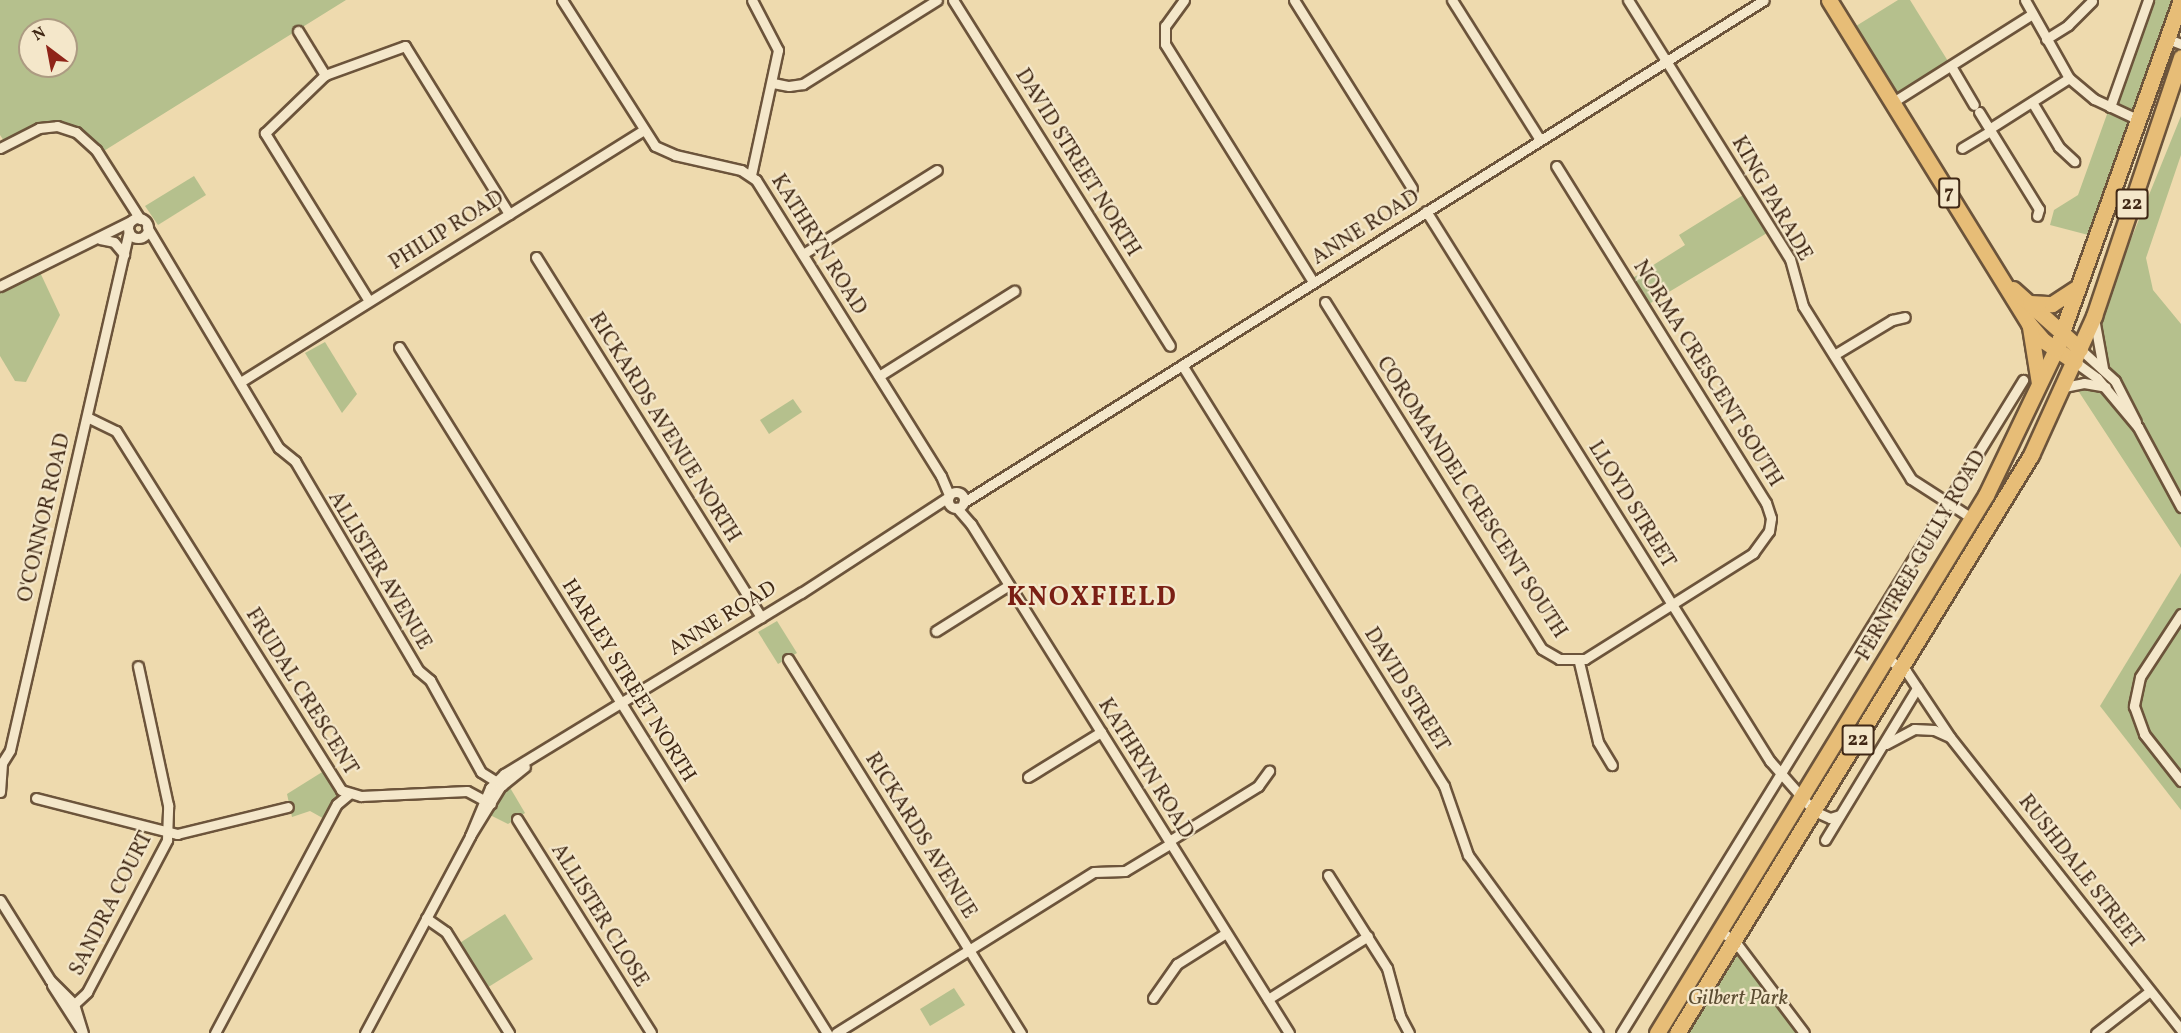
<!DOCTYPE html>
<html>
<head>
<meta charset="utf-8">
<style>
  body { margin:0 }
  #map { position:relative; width:2181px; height:1033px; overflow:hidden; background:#eedaae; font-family:Vollkorn,serif }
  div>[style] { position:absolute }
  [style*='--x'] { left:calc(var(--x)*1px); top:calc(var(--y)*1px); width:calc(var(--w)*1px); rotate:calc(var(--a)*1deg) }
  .green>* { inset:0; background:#b5c08d }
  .roads { filter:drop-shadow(2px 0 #6c543b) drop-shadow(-2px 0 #6c543b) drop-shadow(0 2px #6c543b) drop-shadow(0 -2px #6c543b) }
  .street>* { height:9px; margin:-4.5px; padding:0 4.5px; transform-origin:4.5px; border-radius:4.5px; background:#f4e7ca }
  .street>.ring { margin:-4.5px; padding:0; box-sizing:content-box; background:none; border:9px solid #f4e7ca; border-radius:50% }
  .primary>* { height:15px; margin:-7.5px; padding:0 7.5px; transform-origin:7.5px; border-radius:7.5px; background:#e7bd77 }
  span { translate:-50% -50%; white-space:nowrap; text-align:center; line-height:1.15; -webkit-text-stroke:4.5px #f4e7ca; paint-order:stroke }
  .shield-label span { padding:2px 4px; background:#f4e7ca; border:2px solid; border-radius:4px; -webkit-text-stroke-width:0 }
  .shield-label { font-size:20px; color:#402815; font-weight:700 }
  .street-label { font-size:21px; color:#402815 }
  .park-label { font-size:21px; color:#5d4e33; font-style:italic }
  .district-label { font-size:27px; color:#7a1f14; font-weight:700; letter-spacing:1.5px }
  .north { position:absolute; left:18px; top:18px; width:60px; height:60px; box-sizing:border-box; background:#f4e7ca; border:2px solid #ac9b82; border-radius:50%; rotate:328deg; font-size:16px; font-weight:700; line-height:24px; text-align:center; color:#402815 }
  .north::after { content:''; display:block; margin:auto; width:21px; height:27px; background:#8f2418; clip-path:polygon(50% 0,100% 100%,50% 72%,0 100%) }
</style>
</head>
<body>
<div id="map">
  <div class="green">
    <div style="clip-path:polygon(evenodd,0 0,346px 0,99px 154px,92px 145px,57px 126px,6px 144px,0 135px,0 0,30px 30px,66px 30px,66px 66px,30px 66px,30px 30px)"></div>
    <div style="clip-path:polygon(1898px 0,1910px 0,1951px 66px,1893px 102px,1848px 31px)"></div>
    <div style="clip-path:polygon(2148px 0,2181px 0,2096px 237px,2050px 225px,2054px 210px,2078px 195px)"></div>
    <div style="clip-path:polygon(2181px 116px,2181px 155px,2146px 258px,2153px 290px,2181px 324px,2181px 548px,2079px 392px,2123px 259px)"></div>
    <div style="clip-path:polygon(194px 176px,206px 195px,158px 225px,145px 206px)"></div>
    <div style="clip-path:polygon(1748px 192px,1772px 230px,1644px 307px,1628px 281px,1685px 245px,1679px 235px)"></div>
    <div style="clip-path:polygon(38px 268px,60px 315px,26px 382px,15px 381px,0 356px,0 286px)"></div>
    <div style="clip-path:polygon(325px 342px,357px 394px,342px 413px,305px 353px)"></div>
    <div style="clip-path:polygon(793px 399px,802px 412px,769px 434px,760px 420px)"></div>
    <div style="clip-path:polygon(2181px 573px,2181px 810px,2100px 706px)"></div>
    <div style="clip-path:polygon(777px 621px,797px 653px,778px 664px,758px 632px)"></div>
    <div style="clip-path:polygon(327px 769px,343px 791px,328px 821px,310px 811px,292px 817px,287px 794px)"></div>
    <div style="clip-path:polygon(506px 781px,525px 813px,508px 824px,486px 813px)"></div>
    <div style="clip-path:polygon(505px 914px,533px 959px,482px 991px,455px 946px)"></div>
    <div style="clip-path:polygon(1734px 940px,1804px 1033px,1677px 1033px)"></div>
    <div style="clip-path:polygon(954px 988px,965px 1005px,930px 1026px,920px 1009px)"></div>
  </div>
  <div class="roads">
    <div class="street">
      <div style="--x:562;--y:0;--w:173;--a:57.5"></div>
      <div style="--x:655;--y:146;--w:22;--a:24"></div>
      <div style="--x:675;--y:155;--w:68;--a:12.8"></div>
      <div style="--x:741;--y:170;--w:18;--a:34"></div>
      <div style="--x:756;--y:180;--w:349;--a:58"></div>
      <div style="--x:941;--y:476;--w:21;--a:67"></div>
      <div style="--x:953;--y:0;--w:408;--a:57.9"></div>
      <div style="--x:1184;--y:0;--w:32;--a:126"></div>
      <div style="--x:1165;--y:26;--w:18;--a:90"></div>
      <div style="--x:1165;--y:44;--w:280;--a:58.1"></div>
      <div style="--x:1294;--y:0;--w:222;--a:57.9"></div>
      <div style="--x:1452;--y:0;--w:165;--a:57.8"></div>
      <div style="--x:1628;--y:0;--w:305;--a:58"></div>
      <div style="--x:1790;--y:259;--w:49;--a:74.5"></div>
      <div style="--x:1803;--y:306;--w:204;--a:58"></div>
      <div style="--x:1911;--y:479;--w:74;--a:32.8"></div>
      <div style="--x:2025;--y:0;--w:90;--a:60.6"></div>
      <div style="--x:2069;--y:78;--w:33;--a:40"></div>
      <div style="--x:2094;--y:99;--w:50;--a:25"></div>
      <div style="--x:298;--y:31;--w:52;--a:58.5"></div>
      <div style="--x:2046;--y:39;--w:26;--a:-32"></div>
      <div style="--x:2068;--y:25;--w:34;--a:-45"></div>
      <div style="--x:2168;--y:39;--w:14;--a:21"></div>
      <div style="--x:1951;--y:66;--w:45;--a:59.5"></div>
      <div style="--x:773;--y:83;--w:16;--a:11"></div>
      <div style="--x:789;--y:86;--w:14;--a:-8"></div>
      <div style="--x:803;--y:84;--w:158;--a:-32.1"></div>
      <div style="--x:1893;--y:102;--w:165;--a:-32.3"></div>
      <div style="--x:2032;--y:102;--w:52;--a:59"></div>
      <div style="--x:2059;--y:147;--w:21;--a:43"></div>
      <div style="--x:2110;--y:107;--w:114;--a:-70.4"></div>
      <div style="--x:1979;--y:112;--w:114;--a:58.3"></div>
      <div style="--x:2039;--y:209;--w:7;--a:106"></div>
      <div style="--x:1989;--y:129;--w:95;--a:-32.5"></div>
      <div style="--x:0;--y:148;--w:44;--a:-27.1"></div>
      <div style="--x:39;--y:128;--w:18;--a:-6"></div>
      <div style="--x:57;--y:126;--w:20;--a:18"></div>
      <div style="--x:76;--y:132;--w:27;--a:42"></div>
      <div style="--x:96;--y:150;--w:82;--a:57.5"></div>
      <div style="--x:1962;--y:148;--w:33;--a:-31"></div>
      <div style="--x:751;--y:175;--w:128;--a:-77.8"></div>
      <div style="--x:778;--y:50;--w:56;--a:-117.5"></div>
      <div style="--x:1426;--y:211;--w:649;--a:57.98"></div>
      <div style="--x:1770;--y:761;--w:67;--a:48.7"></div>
      <div style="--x:1814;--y:811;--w:17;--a:24"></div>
      <div style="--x:1830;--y:818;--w:10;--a:-17"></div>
      <div class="ring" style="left:128px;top:218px;width:11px;height:11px"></div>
      <div style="--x:147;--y:227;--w:257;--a:59.2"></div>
      <div style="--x:279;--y:448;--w:21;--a:39"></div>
      <div style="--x:295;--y:461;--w:243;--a:59.5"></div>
      <div style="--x:418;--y:670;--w:16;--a:40"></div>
      <div style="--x:430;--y:680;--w:105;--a:61"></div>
      <div style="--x:481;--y:772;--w:25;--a:32"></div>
      <div style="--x:100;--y:239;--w:14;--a:12"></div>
      <div style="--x:114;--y:242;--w:16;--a:50"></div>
      <div style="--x:803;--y:254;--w:158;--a:-32.1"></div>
      <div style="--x:536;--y:257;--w:425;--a:58"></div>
      <div style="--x:0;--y:286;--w:146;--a:-26.4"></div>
      <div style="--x:369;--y:301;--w:198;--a:-121.8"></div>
      <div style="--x:265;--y:133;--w:83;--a:-44"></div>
      <div style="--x:325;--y:75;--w:85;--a:-19.9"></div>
      <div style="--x:405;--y:46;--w:198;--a:58.2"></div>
      <div style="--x:1325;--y:302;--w:409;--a:58"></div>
      <div style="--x:1542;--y:649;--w:20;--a:30"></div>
      <div style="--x:1559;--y:659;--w:26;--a:0"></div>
      <div style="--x:1585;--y:659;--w:199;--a:-32.2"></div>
      <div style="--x:1753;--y:553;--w:27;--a:-54"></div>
      <div style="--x:1769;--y:531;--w:13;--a:-81"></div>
      <div style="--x:1771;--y:518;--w:16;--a:-108"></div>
      <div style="--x:1766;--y:503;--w:397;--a:-121.9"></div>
      <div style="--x:2094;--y:318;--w:51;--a:79.8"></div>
      <div style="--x:399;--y:347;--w:809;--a:58.04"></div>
      <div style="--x:2080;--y:349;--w:47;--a:42.4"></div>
      <div style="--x:2115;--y:381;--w:46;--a:62.9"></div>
      <div style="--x:1834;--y:355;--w:68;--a:-31.1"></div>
      <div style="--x:1892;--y:320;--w:13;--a:-13"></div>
      <div style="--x:2075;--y:362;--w:27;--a:36"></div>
      <div style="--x:2097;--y:378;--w:64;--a:50.1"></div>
      <div style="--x:2138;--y:427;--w:91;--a:61.7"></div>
      <div style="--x:1182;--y:365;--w:496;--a:58.1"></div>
      <div style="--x:1444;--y:786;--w:73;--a:70.8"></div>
      <div style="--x:1468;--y:855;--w:220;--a:53.9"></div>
      <div style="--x:879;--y:376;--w:160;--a:-32.2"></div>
      <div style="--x:242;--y:381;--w:473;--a:-32"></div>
      <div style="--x:2064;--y:387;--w:20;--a:-11"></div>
      <div style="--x:2084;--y:383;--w:22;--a:10"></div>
      <div style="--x:87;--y:417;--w:32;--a:26"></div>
      <div style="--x:116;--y:431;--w:424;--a:57.9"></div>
      <div style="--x:341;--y:790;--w:21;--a:17"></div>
      <div style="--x:361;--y:796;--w:106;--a:-2.7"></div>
      <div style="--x:467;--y:791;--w:27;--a:28"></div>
      <div class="ring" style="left:948px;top:492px;width:7px;height:7px"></div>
      <div style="--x:964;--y:502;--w:944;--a:-32.11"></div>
      <div style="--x:957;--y:508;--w:21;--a:49"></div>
      <div style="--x:971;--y:524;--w:600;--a:58"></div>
      <div style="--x:2181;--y:614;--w:75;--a:123.1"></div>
      <div style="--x:2140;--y:677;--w:30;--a:102"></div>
      <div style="--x:2134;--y:706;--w:30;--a:70"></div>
      <div style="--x:2144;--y:734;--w:60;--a:51.8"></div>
      <div style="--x:936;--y:631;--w:86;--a:-32.2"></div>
      <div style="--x:788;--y:659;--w:441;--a:58.1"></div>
      <div style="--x:1888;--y:659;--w:22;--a:34"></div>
      <div style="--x:1906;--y:671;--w:79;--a:56.3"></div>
      <div style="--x:1950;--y:737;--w:373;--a:51.7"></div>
      <div style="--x:1579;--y:662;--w:82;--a:76.6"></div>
      <div style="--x:1598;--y:742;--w:27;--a:59"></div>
      <div style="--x:1886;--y:744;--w:32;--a:-28"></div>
      <div style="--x:1914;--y:729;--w:20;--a:3"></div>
      <div style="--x:1934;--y:730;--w:17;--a:24"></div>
      <div style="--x:1028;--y:777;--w:86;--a:-31.7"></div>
      <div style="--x:0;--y:792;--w:29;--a:-86"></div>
      <div style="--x:2;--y:763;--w:15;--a:-58"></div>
      <div style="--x:10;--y:750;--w:532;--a:-77.09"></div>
      <div style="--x:36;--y:798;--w:146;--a:14.3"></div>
      <div style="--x:177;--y:834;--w:114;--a:-13.7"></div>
      <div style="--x:517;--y:819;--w:252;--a:57.9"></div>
      <div style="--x:470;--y:836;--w:52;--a:-67.4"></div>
      <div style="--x:490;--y:788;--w:20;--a:-45"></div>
      <div style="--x:504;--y:774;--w:348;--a:-31.4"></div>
      <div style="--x:801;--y:593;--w:176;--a:-33.1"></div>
      <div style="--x:1825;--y:840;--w:178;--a:-58.8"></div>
      <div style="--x:1169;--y:841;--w:105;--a:-31.7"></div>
      <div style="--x:1258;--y:786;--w:19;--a:-54"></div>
      <div style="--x:1328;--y:875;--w:110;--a:57.6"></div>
      <div style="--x:1387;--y:968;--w:50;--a:74.8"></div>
      <div style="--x:1400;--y:1016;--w:19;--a:62"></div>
      <div style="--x:0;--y:900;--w:94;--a:58"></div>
      <div style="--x:50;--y:980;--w:34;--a:45"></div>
      <div style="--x:74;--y:1004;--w:30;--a:73"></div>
      <div style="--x:426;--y:918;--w:24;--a:35"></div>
      <div style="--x:446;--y:932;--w:119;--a:58"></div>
      <div style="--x:1718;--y:930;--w:19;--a:32"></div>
      <div style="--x:1734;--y:940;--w:116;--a:53"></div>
      <div style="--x:52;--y:985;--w:56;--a:57.4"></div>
      <div style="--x:1153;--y:998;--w:42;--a:-54.8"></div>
      <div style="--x:1177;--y:964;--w:58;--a:-32.3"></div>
      <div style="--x:1268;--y:999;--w:118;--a:-32.2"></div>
      <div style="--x:69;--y:1009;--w:25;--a:-43"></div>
      <div style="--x:87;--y:992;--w:172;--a:-62.2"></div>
      <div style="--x:167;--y:840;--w:35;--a:-88"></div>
      <div style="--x:168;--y:805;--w:142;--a:-102.2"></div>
      <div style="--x:215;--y:1033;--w:259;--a:-62"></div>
      <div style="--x:337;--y:804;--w:16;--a:-40"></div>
      <div style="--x:365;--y:1033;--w:223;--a:-61.9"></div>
      <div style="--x:470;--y:836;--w:57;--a:-58.5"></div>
      <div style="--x:500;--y:787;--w:32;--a:-39"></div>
      <div style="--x:836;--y:1033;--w:304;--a:-32"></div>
      <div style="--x:1094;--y:872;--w:31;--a:-2"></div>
      <div style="--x:1125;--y:871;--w:52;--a:-31"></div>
      <div style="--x:1621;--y:1033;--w:767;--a:-58.38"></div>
      <div style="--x:2096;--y:1033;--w:68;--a:-37.9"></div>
    </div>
    <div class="primary">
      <div style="--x:1829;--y:0;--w:381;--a:58.3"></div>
      <div style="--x:2029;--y:324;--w:23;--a:49"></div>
      <div style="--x:2044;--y:341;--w:37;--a:34"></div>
      <div style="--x:2013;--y:289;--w:90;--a:41.8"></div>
      <div style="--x:2030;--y:303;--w:22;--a:3"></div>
      <div style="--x:2052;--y:304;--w:30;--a:-33"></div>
      <div style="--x:2030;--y:327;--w:57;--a:80.9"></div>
      <div style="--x:1657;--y:1033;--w:631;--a:-58.55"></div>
      <div style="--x:1986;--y:495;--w:162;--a:-64.4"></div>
      <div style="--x:2056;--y:349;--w:371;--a:-70.3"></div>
      <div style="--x:1677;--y:1033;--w:678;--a:-58.51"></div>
      <div style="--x:2031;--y:455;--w:153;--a:-65.6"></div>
      <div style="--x:2094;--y:316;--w:273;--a:-71.4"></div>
    </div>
  </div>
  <div class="shield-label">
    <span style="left:1949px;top:193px">7</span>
    <span style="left:2132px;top:204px">22</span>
    <span style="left:1858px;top:740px">22</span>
  </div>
  <div class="street-label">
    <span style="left:1077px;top:163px;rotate:58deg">DAVID STREET NORTH</span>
    <span style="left:1771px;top:199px;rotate:60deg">KING PARADE</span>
    <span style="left:1366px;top:228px;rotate:-32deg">ANNE ROAD</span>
    <span style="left:447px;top:231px;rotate:-32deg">PHILIP ROAD</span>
    <span style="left:818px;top:245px;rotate:58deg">KATHRYN ROAD</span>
    <span style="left:1707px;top:374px;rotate:58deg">NORMA CRESCENT SOUTH</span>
    <span style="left:664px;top:428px;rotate:58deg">RICKARDS AVENUE NORTH</span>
    <span style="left:1471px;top:498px;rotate:57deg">COROMANDEL CRESCENT SOUTH</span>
    <span style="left:1631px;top:505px;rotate:58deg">LLOYD STREET</span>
    <span style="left:45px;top:518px;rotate:-77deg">O'CONNOR ROAD</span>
    <span style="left:1922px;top:556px;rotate:-60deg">FERNTREE GULLY ROAD</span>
    <span style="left:379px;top:571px;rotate:59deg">ALLISTER AVENUE</span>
    <span style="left:723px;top:619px;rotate:-32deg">ANNE ROAD</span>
    <span style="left:628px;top:681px;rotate:58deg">HARLEY STREET NORTH</span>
    <span style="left:1406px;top:690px;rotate:58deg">DAVID STREET</span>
    <span style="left:301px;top:692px;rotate:58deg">FRUDAL CRESCENT</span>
    <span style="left:1145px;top:769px;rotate:58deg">KATHRYN ROAD</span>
    <span style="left:920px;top:836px;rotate:58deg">RICKARDS AVENUE</span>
    <span style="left:2080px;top:872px;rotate:52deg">RUSHDALE STREET</span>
    <span style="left:112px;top:904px;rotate:-63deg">SANDRA COURT</span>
    <span style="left:599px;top:916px;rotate:58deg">ALLISTER CLOSE</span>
  </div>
  <div class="park-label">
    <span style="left:1738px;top:999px">Gilbert Park</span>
  </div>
  <div class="district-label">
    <span style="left:1092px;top:599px">KNOXFIELD</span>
  </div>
  <div class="north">N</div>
</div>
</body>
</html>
